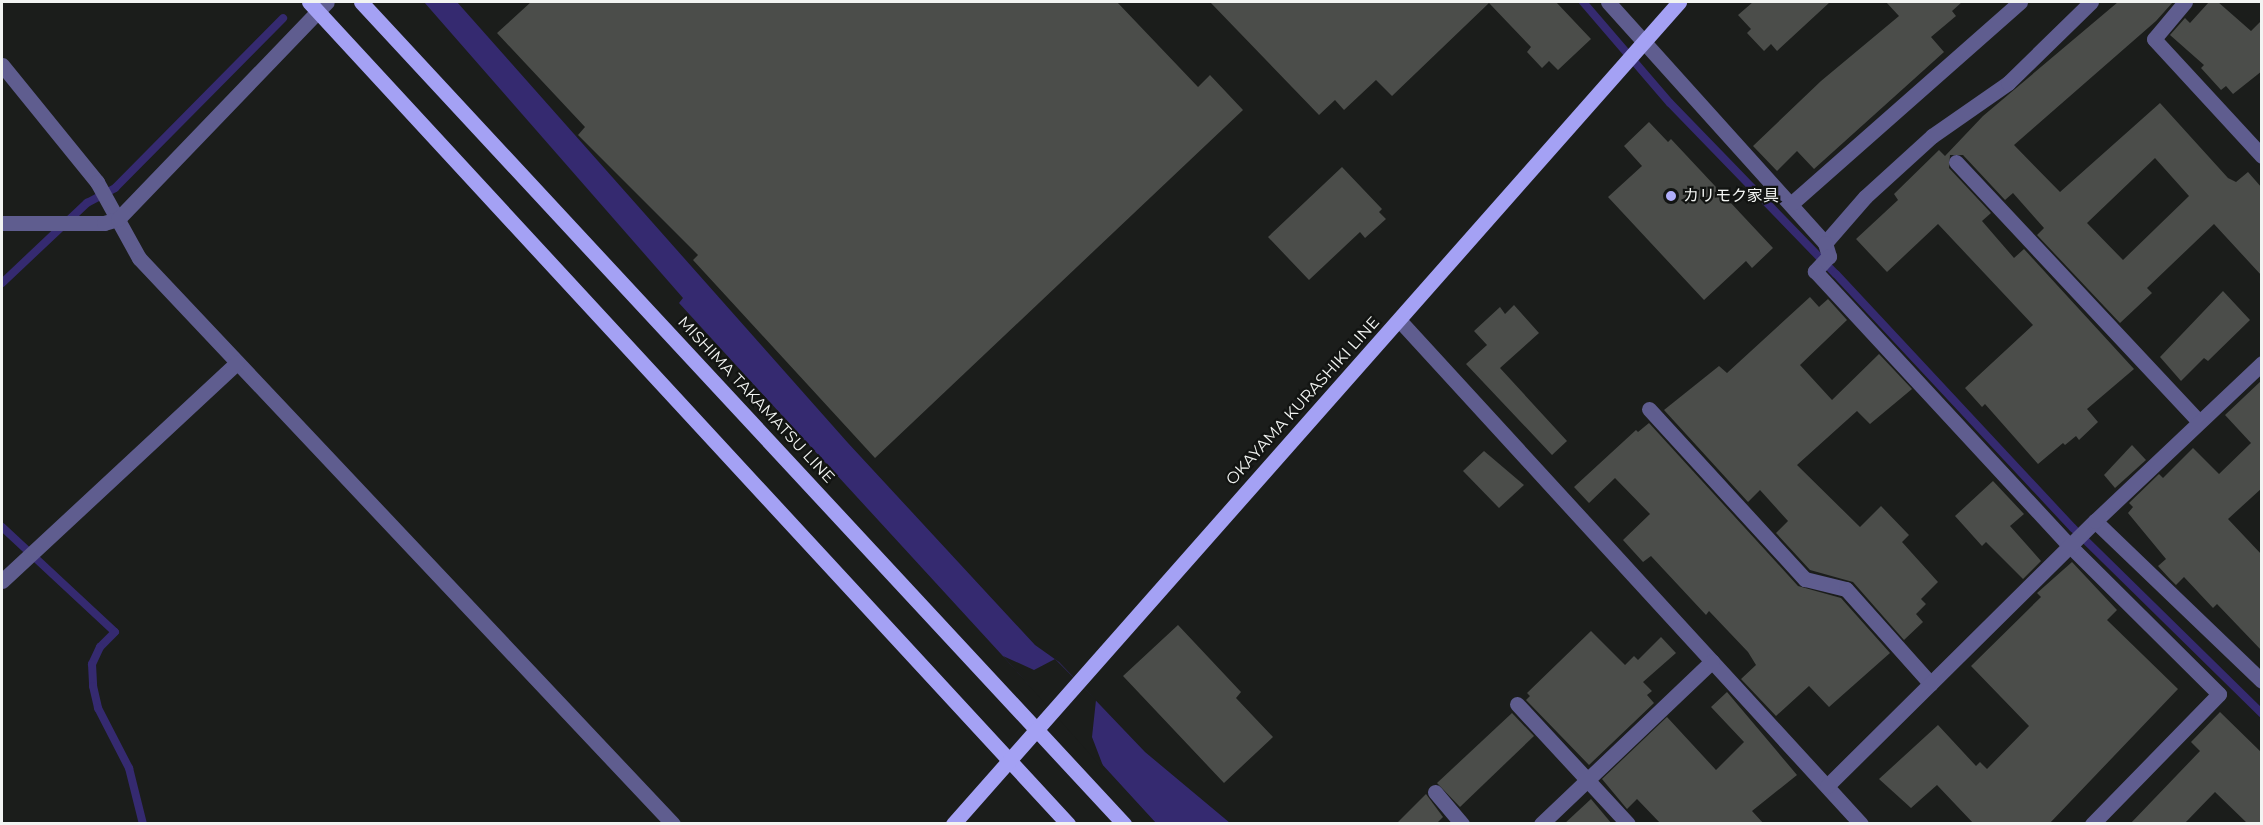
<!DOCTYPE html>
<html>
<head>
<meta charset="utf-8">
<style>
  body { margin:0 }
  #map { position:relative; width:2263px; height:825px; overflow:hidden; background:#1b1d1b; font-family:Montserrat,"Noto Sans JP",sans-serif }
  div>[style] { position:absolute }
  [style*='--x'] { left:calc(var(--x)*1px); top:calc(var(--y)*1px); width:calc(var(--w)*1px); rotate:calc(var(--a)*1deg) }
  .water>* { inset:0; background:#352a70 }
  .pier>* { inset:0; background:#1b1d1b }
  .stream>* { height:8px; margin:-4px; padding:0 4px; transform-origin:4px; border-radius:4px; background:#352a70 }
  .building>* { inset:0; background:#4b4d4a }
  .minor>* { height:15px; margin:-7.5px; padding:0 7.5px; transform-origin:7.5px; border-radius:7.5px; background:#5f5d8f }
  .major>* { height:15px; margin:-7.5px; padding:0 7.5px; transform-origin:7.5px; border-radius:7.5px; background:#a4a1f4 }
  .dots>* { width:16px; height:16px; translate:-50% -50%; box-sizing:border-box; border:3px solid #121412; border-radius:50% }
  span { translate:-50% -50%; white-space:nowrap; text-align:center; line-height:1.15; -webkit-text-stroke:4.5px #121412; paint-order:stroke }
  .poi-label { font-size:16px; color:#f2f4f2 }
  .left { translate:0 -50%; text-align:left }
  .street-label { font-size:16px; color:#f2f4f2 }
  .frame { position:absolute; inset:0; border:3px solid #f2f4f2; pointer-events:none }
</style>
</head>
<body>
<div id="map">
  <div class="water">
    <div style="clip-path:polygon(424px 2px,457px 2px,848px 443px,1035px 645px,1059px 662px,1145px 752px,1230px 823px,1156px 823px,679px 303px,683px 298px)"></div>
  </div>
  <div class="pier">
    <div style="clip-path:polygon(1003px 656px,1034px 670px,1055px 659px,1096px 700px,1092px 737px,1105px 771px)"></div>
  </div>
  <div class="stream">
    <div style="--x:1583;--y:2;--w:133;--a:49.3"></div>
    <div style="--x:1670;--y:103;--w:238;--a:45.9"></div>
    <div style="--x:1836;--y:274;--w:347;--a:47"></div>
    <div style="--x:2073;--y:528;--w:265;--a:44.5"></div>
    <div style="--x:2;--y:283;--w:117;--a:-43.3"></div>
    <div style="--x:87;--y:203;--w:32;--a:-28"></div>
    <div style="--x:115;--y:188;--w:239;--a:-45.3"></div>
    <div style="--x:2;--y:527;--w:154;--a:42.9"></div>
    <div style="--x:115;--y:632;--w:21;--a:135"></div>
    <div style="--x:100;--y:647;--w:19;--a:115"></div>
    <div style="--x:92;--y:664;--w:22;--a:87"></div>
    <div style="--x:93;--y:686;--w:23;--a:77"></div>
    <div style="--x:98;--y:708;--w:68;--a:62.7"></div>
    <div style="--x:129;--y:768;--w:58;--a:76"></div>
  </div>
  <div class="building">
    <div style="clip-path:polygon(531px 2px,1117px 2px,1198px 87px,1210px 75px,1243px 110px,875px 458px,693px 260px,698px 255px,578px 135px,585px 127px,497px 33px)"></div>
    <div style="clip-path:polygon(1210px 2px,1556px 2px,1591px 39px,1558px 70px,1549px 61px,1542px 68px,1527px 52px,1531px 47px,1489px 3px,1392px 96px,1376px 80px,1344px 110px,1335px 100px,1319px 115px)"></div>
    <div style="clip-path:polygon(1753px 2px,1830px 2px,1777px 51px,1771px 44px,1764px 51px,1747px 33px,1751px 29px,1738px 15px)"></div>
    <div style="clip-path:polygon(1886px 2px,1962px 2px,1952px 11px,1956px 16px,1931px 37px,1944px 52px,1814px 169px,1797px 151px,1777px 171px,1753px 146px,1821px 81px,1899px 16px)"></div>
    <div style="clip-path:polygon(evenodd,2118px 2px,2173px 2px,2156px 21px,2014px 145px,2060px 192px,2160px 103px,2228px 178px,2236px 182px,2248px 172px,2262px 188px,2262px 276px,2214px 224px,2147px 288px,2152px 293px,2120px 323px,2037px 235px,2044px 228px,2013px 193px,2005px 200px,1963px 155px,1950px 155px,1949px 168px,1991px 213px,1982px 221px,2014px 258px,2024px 249px,2134px 369px,2087px 409px,2098px 422px,2079px 440px,2076px 436px,2065px 445px,2063px 443px,2038px 464px,1985px 404px,1982px 407px,1965px 388px,2033px 325px,1938px 224px,1887px 272px,1856px 239px,1898px 200px,1894px 194px,1939px 150px,1945px 156px,1983px 116px,2118px 2px,2155px 158px,2189px 196px,2123px 260px,2087px 223px,2155px 158px)"></div>
    <div style="clip-path:polygon(2209px 2px,2218px 2px,2251px 31px,2262px 20px,2262px 71px,2233px 94px,2226px 86px,2221px 90px,2201px 68px,2204px 65px,2170px 35px,2185px 18px,2190px 23px)"></div>
    <div style="clip-path:polygon(1649px 122px,1668px 142px,1671px 139px,1773px 248px,1752px 268px,1746px 261px,1704px 300px,1608px 197px,1642px 166px,1624px 146px)"></div>
    <div style="clip-path:polygon(1342px 167px,1382px 209px,1379px 212px,1386px 219px,1365px 238px,1360px 232px,1309px 280px,1268px 237px)"></div>
    <div style="clip-path:polygon(2223px 291px,2250px 320px,2208px 361px,2204px 358px,2181px 381px,2160px 357px)"></div>
    <div style="clip-path:polygon(1810px 297px,1819px 307px,1828px 299px,1847px 320px,1800px 365px,1832px 400px,1879px 354px,1912px 389px,1870px 424px,1857px 411px,1797px 465px,1860px 527px,1881px 506px,1909px 535px,1902px 542px,1938px 582px,1921px 599px,1926px 604px,1916px 614px,1923px 622px,1904px 640px,1853px 582px,1810px 570px,1776px 533px,1788px 521px,1760px 490px,1748px 502px,1664px 410px,1719px 366px,1727px 373px)"></div>
    <div style="clip-path:polygon(1514px 305px,1539px 333px,1500px 368px,1567px 441px,1552px 455px,1466px 364px,1487px 345px,1474px 331px,1500px 307px,1505px 314px)"></div>
    <div style="clip-path:polygon(2262px 380px,2262px 488px,2228px 519px,2262px 555px,2262px 651px,2217px 604px,2213px 608px,2184px 577px,2176px 585px,2169px 578px,2158px 566px,2166px 559px,2128px 513px,2133px 507px,2129px 503px,2159px 474px,2163px 478px,2193px 448px,2219px 474px,2251px 443px,2225px 415px)"></div>
    <div style="clip-path:polygon(1649px 423px,1798px 586px,1841px 598px,1890px 653px,1829px 707px,1809px 686px,1776px 716px,1741px 679px,1756px 665px,1748px 652px,1709px 611px,1706px 615px,1651px 556px,1643px 562px,1623px 540px,1650px 514px,1615px 478px,1589px 503px,1574px 487px,1636px 430px,1638px 432px)"></div>
    <div style="clip-path:polygon(2132px 445px,2146px 460px,2115px 488px,2104px 475px)"></div>
    <div style="clip-path:polygon(1484px 451px,1524px 485px,1499px 508px,1463px 471px)"></div>
    <div style="clip-path:polygon(1993px 481px,2024px 514px,2010px 526px,2041px 561px,2023px 579px,1986px 542px,1982px 546px,1955px 516px)"></div>
    <div style="clip-path:polygon(2072px 562px,2117px 610px,2107px 620px,2178px 689px,2049px 824px,1974px 824px,1937px 785px,1911px 808px,1879px 779px,1938px 725px,1976px 766px,1980px 762px,1987px 769px,2029px 726px,1971px 666px,2041px 597px,2037px 593px)"></div>
    <div style="clip-path:polygon(1178px 625px,1241px 692px,1236px 698px,1273px 737px,1224px 783px,1123px 676px)"></div>
    <div style="clip-path:polygon(1591px 631px,1625px 665px,1634px 656px,1638px 660px,1661px 637px,1676px 653px,1643px 682px,1652px 691px,1647px 695px,1654px 703px,1589px 765px,1526px 700px,1530px 696px,1527px 693px)"></div>
    <div style="clip-path:polygon(1727px 692px,1797px 775px,1752px 811px,1764px 824px,1661px 824px,1637px 799px,1627px 809px,1602px 779px,1667px 717px,1716px 770px,1744px 742px,1711px 707px)"></div>
    <div style="clip-path:polygon(2220px 712px,2262px 753px,2262px 824px,2248px 824px,2215px 792px,2184px 824px,2130px 824px,2200px 751px,2191px 742px)"></div>
    <div style="clip-path:polygon(1512px 713px,1534px 736px,1460px 807px,1437px 783px)"></div>
    <div style="clip-path:polygon(1426px 794px,1443px 817px,1436px 824px,1396px 824px)"></div>
    <div style="clip-path:polygon(1591px 799px,1612px 824px,1564px 824px)"></div>
  </div>
  <div class="minor">
    <div style="--x:1608;--y:2;--w:324;--a:48"></div>
    <div style="--x:1825;--y:243;--w:61;--a:-49"></div>
    <div style="--x:1865;--y:197;--w:91;--a:-42.3"></div>
    <div style="--x:1932;--y:136;--w:93;--a:-34.9"></div>
    <div style="--x:2008;--y:83;--w:116;--a:-44.3"></div>
    <div style="--x:2185;--y:2;--w:48;--a:130"></div>
    <div style="--x:2154;--y:39;--w:159;--a:47.3"></div>
    <div style="--x:2;--y:65;--w:151;--a:50.9"></div>
    <div style="--x:97;--y:182;--w:87;--a:61.1"></div>
    <div style="--x:139;--y:258;--w:778;--a:46.67"></div>
    <div style="--x:1956;--y:162;--w:354;--a:46.9"></div>
    <div style="--x:1792;--y:203;--w:304;--a:-41.4"></div>
    <div style="--x:2;--y:223;--w:102;--a:0"></div>
    <div style="--x:104;--y:223;--w:15;--a:-16"></div>
    <div style="--x:118;--y:219;--w:301;--a:-46.1"></div>
    <div style="--x:1825;--y:243;--w:14;--a:73"></div>
    <div style="--x:1829;--y:256;--w:21;--a:133"></div>
    <div style="--x:1815;--y:271;--w:375;--a:47.2"></div>
    <div style="--x:2070;--y:546;--w:210;--a:44.8"></div>
    <div style="--x:2219;--y:694;--w:182;--a:134.3"></div>
    <div style="--x:1400;--y:321;--w:682;--a:47.49"></div>
    <div style="--x:1649;--y:409;--w:231;--a:47.5"></div>
    <div style="--x:1805;--y:579;--w:42;--a:13.7"></div>
    <div style="--x:1846;--y:589;--w:127;--a:48.2"></div>
    <div style="--x:2095;--y:521;--w:231;--a:43.8"></div>
    <div style="--x:2;--y:581;--w:321;--a:-42.9"></div>
    <div style="--x:1517;--y:704;--w:163;--a:47.2"></div>
    <div style="--x:1827;--y:786;--w:377;--a:-44.7"></div>
    <div style="--x:2095;--y:521;--w:230;--a:-43.4"></div>
    <div style="--x:1435;--y:792;--w:42;--a:49.8"></div>
    <div style="--x:1541;--y:824;--w:236;--a:-43.6"></div>
  </div>
  <div class="major">
    <div style="--x:309;--y:2;--w:1119;--a:47.28"></div>
    <div style="--x:361;--y:2;--w:1122;--a:47.13"></div>
    <div style="--x:953;--y:824;--w:1097;--a:-48.55"></div>
  </div>
  <div class="dots">
    <div style="left:1671px;top:196px;background:#b0aefa"></div>
  </div>
  <div class="poi-label">
    <span class="left" style="left:1683px;top:196px">カリモク家具</span>
  </div>
  <div class="street-label">
    <span style="left:756px;top:400px;rotate:47deg">MISHIMA TAKAMATSU LINE</span>
    <span style="left:1303px;top:401px;rotate:-48deg">OKAYAMA KURASHIKI LINE</span>
  </div>
  <div class="frame"></div>
</div>
</body>
</html>
